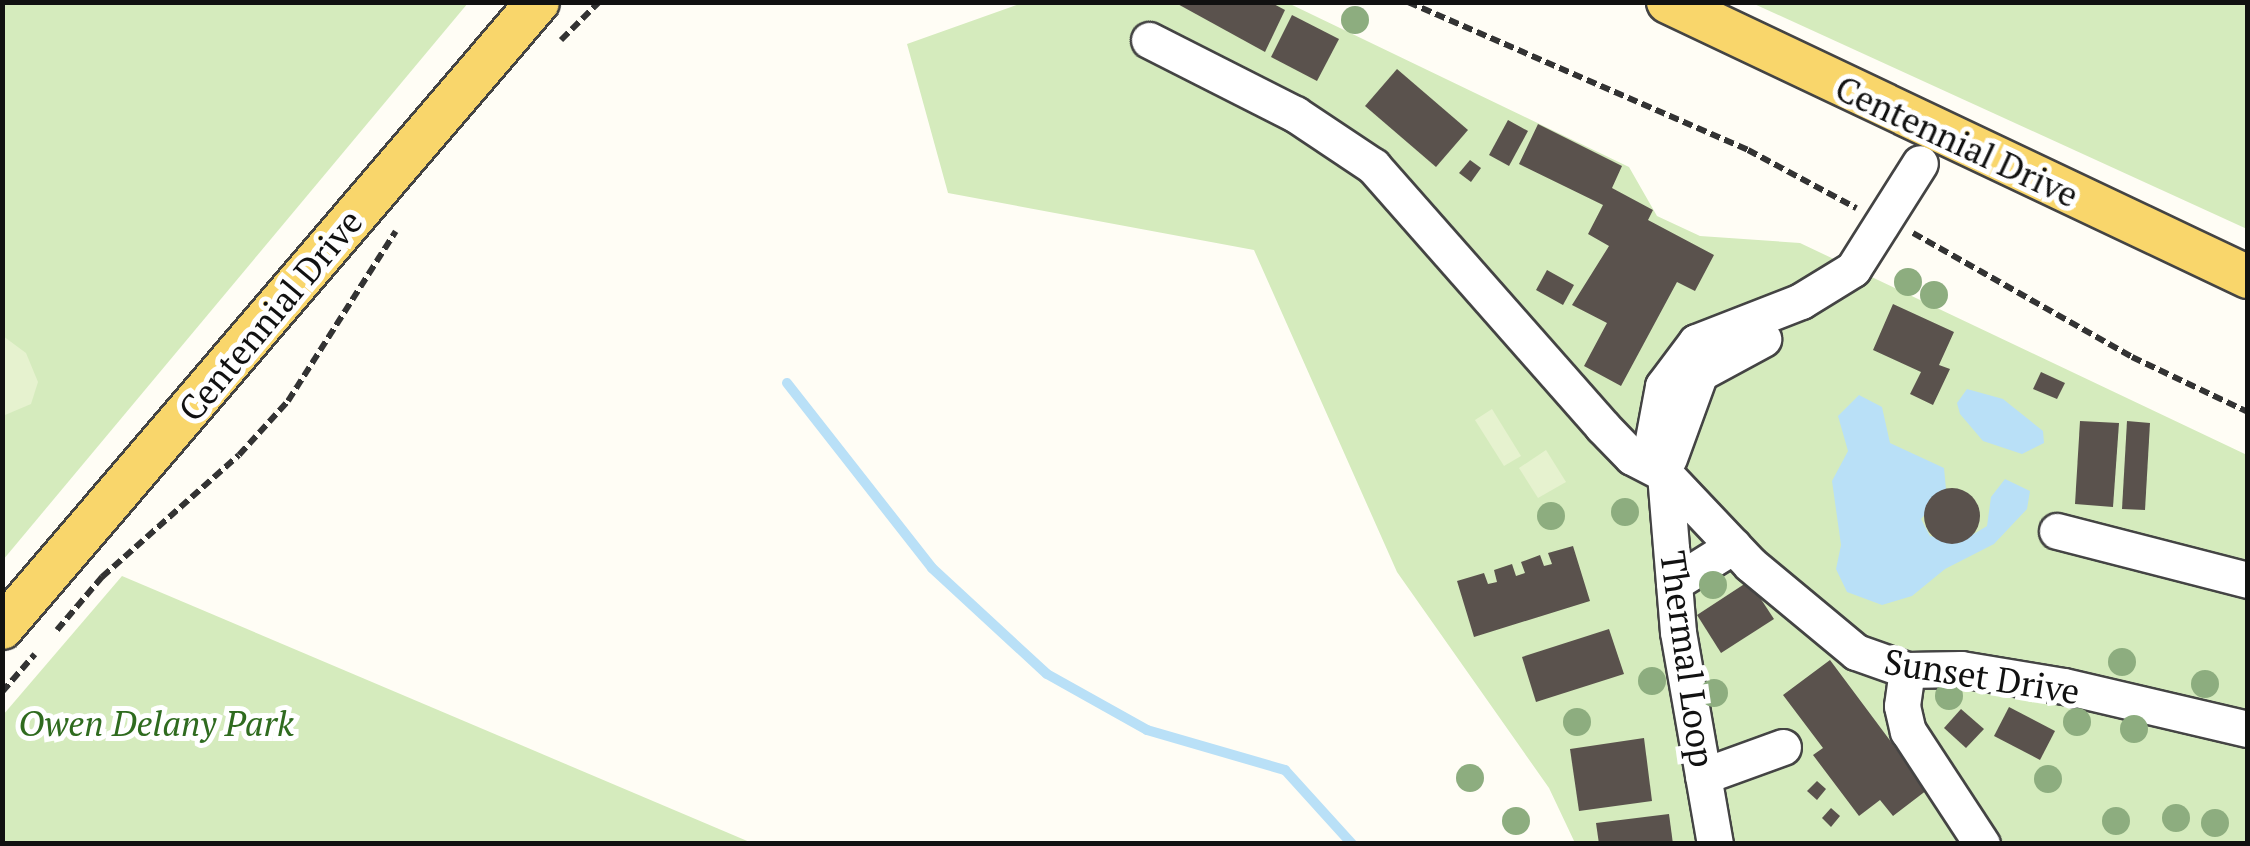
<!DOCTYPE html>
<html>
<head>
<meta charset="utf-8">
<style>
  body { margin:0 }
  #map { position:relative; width:2250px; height:846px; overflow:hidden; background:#fffdf5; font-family:"PT Serif",serif }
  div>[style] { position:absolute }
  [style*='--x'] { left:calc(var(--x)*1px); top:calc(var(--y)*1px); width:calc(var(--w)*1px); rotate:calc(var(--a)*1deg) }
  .green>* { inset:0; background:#d5ebbd }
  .pitch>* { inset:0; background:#e6f2cf }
  .water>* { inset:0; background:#b9e0f7 }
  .stream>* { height:10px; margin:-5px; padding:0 5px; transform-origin:5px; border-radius:5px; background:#b9e0f7 }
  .building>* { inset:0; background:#5a524d }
  .round { border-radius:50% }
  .path>* { height:6px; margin-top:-3px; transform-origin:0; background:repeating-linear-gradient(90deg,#333 0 10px,transparent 0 15px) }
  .roads { filter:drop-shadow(2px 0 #444) drop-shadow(-2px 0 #444) drop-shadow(0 2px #444) drop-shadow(0 -2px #444) }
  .minor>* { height:35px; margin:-17.5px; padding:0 17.5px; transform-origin:17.5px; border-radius:17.5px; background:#fff }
  .major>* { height:42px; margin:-21px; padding:0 21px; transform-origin:21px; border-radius:21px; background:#f9d66b }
  .trees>* { width:28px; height:28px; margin:-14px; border-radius:50%; background:#8dad7f }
  span { translate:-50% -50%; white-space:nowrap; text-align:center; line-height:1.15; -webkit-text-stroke:10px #fff; paint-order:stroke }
  .street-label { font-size:35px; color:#111 }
  .park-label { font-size:35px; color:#2f6b1f; font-style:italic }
  .frame { position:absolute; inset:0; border:5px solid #111; pointer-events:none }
</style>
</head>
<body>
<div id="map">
  <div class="green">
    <div style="clip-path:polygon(3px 3px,468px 3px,3px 560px)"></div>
    <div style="clip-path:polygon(1022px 3px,1288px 3px,1629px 167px,1657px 216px,1700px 236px,1800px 243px,2247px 455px,2247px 843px,1575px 843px,1549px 788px,1397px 572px,1254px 250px,948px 193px,907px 44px)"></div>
    <div style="clip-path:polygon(1752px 3px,2247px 3px,2247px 229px)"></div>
    <div style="clip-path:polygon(122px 576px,752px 843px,3px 843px,3px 715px)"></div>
  </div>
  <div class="pitch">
    <div style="clip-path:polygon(3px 336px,26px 353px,38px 382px,31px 404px,5px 415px)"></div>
    <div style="clip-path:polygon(1492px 409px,1521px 456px,1504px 466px,1475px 420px)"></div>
    <div style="clip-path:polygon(1546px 450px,1566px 482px,1538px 498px,1519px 468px)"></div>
  </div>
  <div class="water">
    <div style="clip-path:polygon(1967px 389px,2003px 399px,2043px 431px,2044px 443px,2022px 454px,1983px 441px,1960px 414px,1957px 403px)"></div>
    <div style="clip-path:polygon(1859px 395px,1882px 407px,1890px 443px,1944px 468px,1946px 489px,1921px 519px,1930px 536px,1959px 543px,1987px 526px,1991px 497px,2005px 479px,2030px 491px,2027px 509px,1994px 544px,1945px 569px,1912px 596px,1882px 605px,1847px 592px,1836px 569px,1841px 545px,1832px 481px,1848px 451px,1838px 416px)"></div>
  </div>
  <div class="stream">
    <div style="--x:787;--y:383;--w:235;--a:51.9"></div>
    <div style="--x:932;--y:568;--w:156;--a:42.7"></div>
    <div style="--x:1047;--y:674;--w:115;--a:29.2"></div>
    <div style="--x:1147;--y:730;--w:144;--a:16.2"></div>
    <div style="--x:1285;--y:770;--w:100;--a:47.8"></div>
  </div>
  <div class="building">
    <div style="clip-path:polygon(1174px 2px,1270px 2px,1285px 10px,1265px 52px)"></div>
    <div style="clip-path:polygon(1292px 15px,1339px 39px,1317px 81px,1271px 57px)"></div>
    <div style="clip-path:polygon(1397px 69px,1468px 130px,1436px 167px,1365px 106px)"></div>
    <div style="clip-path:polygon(1508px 120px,1528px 131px,1509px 166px,1489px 155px)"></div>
    <div style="clip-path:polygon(1538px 124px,1622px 166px,1612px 188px,1653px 210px,1648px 220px,1714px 255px,1695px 291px,1677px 282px,1621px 386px,1584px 366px,1607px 323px,1572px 305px,1609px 246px,1588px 234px,1603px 205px,1519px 164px)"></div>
    <div style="clip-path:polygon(1470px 160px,1481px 168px,1471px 182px,1459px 173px)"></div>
    <div style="clip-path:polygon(1547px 270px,1574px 285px,1563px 305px,1536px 290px)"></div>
    <div style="clip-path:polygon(1893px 304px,1954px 332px,1939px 365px,1950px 369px,1933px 405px,1910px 394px,1921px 372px,1873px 350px)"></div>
    <div style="clip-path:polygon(2041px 372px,2065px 383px,2057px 399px,2033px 389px)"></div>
    <div style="clip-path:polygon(2080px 421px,2119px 423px,2113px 507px,2075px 504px)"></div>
    <div style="clip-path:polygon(2127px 421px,2150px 423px,2145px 510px,2122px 509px)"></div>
    <div class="round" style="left:1924px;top:488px;width:56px;height:56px"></div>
    <div style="clip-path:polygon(1573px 546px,1590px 601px,1474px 637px,1457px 581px,1484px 573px,1488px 584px,1497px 582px,1494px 570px,1512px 564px,1516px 576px,1525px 573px,1521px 562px,1540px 555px,1544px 566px,1552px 564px,1548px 553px)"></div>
    <div style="clip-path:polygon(1749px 581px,1774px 619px,1721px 653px,1697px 615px)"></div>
    <div style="clip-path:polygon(1609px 629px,1624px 674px,1536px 702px,1522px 657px)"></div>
    <div style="clip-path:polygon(1830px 660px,1927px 790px,1893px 816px,1880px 800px,1859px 816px,1813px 755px,1823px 748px,1783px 695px)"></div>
    <div style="clip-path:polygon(2009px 707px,2055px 731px,2040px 760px,1994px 736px)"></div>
    <div style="clip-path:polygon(1961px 709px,1984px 729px,1966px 748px,1944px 728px)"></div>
    <div style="clip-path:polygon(1644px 738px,1652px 801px,1579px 811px,1570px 749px)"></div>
    <div style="clip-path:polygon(1817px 781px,1826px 789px,1817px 800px,1807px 791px)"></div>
    <div style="clip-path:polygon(1831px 808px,1840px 816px,1831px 827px,1822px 818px)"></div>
    <div style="clip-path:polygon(1669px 814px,1673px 844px,1599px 844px,1596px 823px)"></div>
  </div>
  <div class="path">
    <div style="--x:1408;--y:2;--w:371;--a:23.5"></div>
    <div style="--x:1748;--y:150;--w:123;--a:28.2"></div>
    <div style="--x:561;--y:40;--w:54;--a:-45"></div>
    <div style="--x:1913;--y:233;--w:252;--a:29.5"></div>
    <div style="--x:2132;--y:357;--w:128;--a:25.4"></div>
    <div style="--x:57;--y:630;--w:70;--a:-49.7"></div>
    <div style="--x:102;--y:577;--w:183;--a:-41.7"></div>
    <div style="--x:239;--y:455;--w:73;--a:-47.8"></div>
    <div style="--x:288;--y:401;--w:201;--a:-57.6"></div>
    <div style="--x:2;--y:692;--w:50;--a:-49"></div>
  </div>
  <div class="roads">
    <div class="minor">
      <div style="--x:1149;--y:40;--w:164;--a:26.9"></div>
      <div style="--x:1295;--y:114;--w:94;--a:33.7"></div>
      <div style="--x:1373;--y:166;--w:346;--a:48.6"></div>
      <div style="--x:1602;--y:426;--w:43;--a:45.9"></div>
      <div style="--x:1632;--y:457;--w:37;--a:27"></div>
      <div style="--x:1665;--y:474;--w:124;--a:46.6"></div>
      <div style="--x:1750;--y:564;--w:138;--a:39.7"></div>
      <div style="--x:1856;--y:652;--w:54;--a:19.4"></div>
      <div style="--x:1907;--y:670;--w:54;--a:-1.1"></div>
      <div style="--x:1961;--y:669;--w:104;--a:9.4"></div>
      <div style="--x:2064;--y:686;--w:189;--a:13.2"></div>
      <div style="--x:1669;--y:458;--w:90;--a:-70"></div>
      <div style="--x:1700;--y:373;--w:72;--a:-28.4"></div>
      <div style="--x:2057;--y:531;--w:197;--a:14.4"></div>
      <div style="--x:1674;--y:583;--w:70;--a:-32.1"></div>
      <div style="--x:1907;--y:670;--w:36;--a:98"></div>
      <div style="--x:1902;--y:706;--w:26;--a:77"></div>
      <div style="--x:1908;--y:731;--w:135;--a:56.8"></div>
      <div style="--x:1703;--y:776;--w:85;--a:-19.9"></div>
      <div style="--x:1715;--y:844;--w:215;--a:-99.9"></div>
      <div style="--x:1678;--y:632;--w:159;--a:-94.7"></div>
      <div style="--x:1665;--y:474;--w:32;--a:-114"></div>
      <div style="--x:1652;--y:445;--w:60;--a:-79.4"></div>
      <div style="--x:1663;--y:386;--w:55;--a:-53.1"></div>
      <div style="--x:1696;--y:342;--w:113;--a:-21.3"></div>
      <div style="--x:1801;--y:301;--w:61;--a:-31.6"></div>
      <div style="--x:1853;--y:269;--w:125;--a:-57.7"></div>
    </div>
    <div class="major">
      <div style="--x:1668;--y:2;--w:642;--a:25.37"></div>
      <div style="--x:2;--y:628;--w:824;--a:-49.43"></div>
    </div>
  </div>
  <div class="trees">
    <div style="left:1355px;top:20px"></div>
    <div style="left:1908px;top:282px"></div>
    <div style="left:1934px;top:295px"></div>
    <div style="left:1625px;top:512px"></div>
    <div style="left:1551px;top:516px"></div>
    <div style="left:1713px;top:585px"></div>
    <div style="left:2122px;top:662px"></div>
    <div style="left:1652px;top:681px"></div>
    <div style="left:2205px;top:684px"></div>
    <div style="left:1714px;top:693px"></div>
    <div style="left:1949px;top:696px"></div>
    <div style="left:1577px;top:722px"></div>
    <div style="left:2077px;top:722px"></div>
    <div style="left:2134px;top:729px"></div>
    <div style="left:1470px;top:778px"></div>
    <div style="left:2048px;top:779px"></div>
    <div style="left:2176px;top:818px"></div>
    <div style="left:1516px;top:821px"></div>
    <div style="left:2116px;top:821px"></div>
    <div style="left:2215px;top:823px"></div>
  </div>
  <div class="street-label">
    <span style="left:1957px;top:141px;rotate:25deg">Centennial Drive</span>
    <span style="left:270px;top:315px;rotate:-50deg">Centennial Drive</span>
    <span style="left:1688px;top:659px;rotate:82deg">Thermal Loop</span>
    <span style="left:1982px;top:676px;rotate:9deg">Sunset Drive</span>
  </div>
  <div class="park-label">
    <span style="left:156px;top:723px">Owen Delany Park</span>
  </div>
  <div class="frame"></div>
</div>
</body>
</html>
